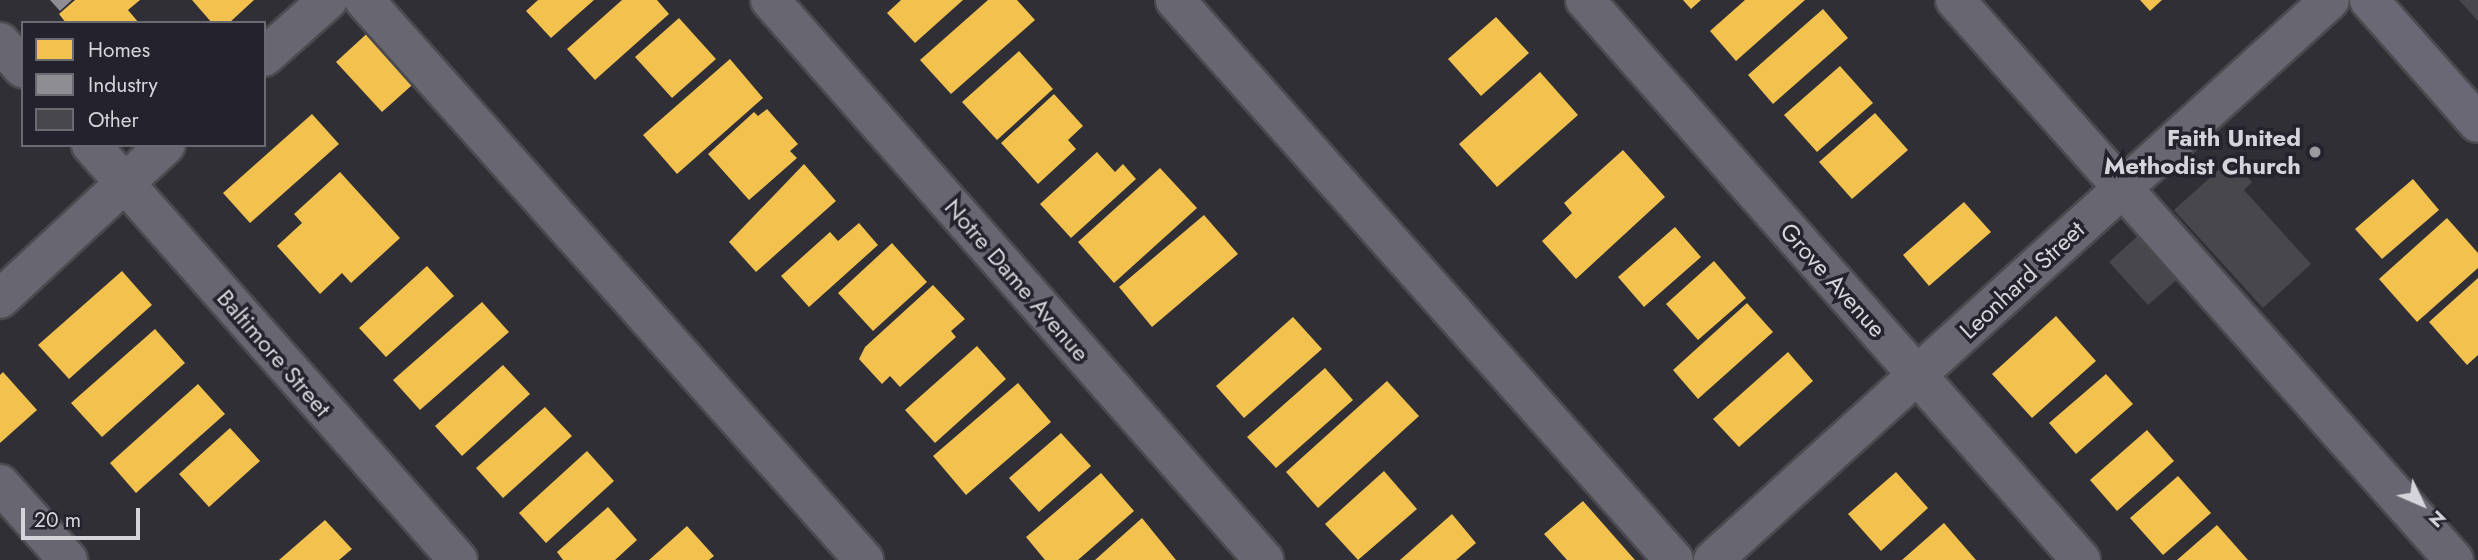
<!DOCTYPE html>
<html>
<head>
<meta charset="utf-8">
<style>
  body { margin:0 }
  #map { position:relative; width:2478px; height:560px; overflow:hidden; background:#2f2f35; font-family:Jost,sans-serif }
  div>[style] { position:absolute }
  [style*='--x'] { left:calc(var(--x)*1px); top:calc(var(--y)*1px); width:calc(var(--w)*1px); rotate:calc(var(--a)*1deg) }
  .homes>* { inset:0; background:#f2c14e }
  .industry>* { inset:0; background:#8d8d92 }
  .building>* { inset:0; background:#48484c }
  .roads { filter:drop-shadow(2px 0 #4a4a4f) drop-shadow(-2px 0 #4a4a4f) drop-shadow(0 2px #4a4a4f) drop-shadow(0 -2px #4a4a4f) }
  .minor>* { height:38px; margin:-19px; padding:0 19px; transform-origin:19px; border-radius:19px; background:#686771 }
  .major>* { height:38px; margin:-19px; padding:0 19px; transform-origin:19px; border-radius:19px; background:#696874 }
  .dots>* { width:19px; height:19px; translate:-50% -50%; box-sizing:border-box; border:4px solid #24232d; border-radius:50% }
  span { translate:-50% -50%; white-space:nowrap; text-align:center; line-height:1.15; -webkit-text-stroke:7px #24232d; paint-order:stroke }
  .poi-label { font-size:24px; color:#d4d4da; font-weight:700 }
  .right { translate:-100% -50%; text-align:right }
  .street-label { font-size:24px; color:#d4d4da }
  .legend { position:absolute; left:21px; top:21px; width:245px; height:126px; box-sizing:border-box; background:#24232d; border:2px solid #6a6a72; margin:0; padding:9px 12px; list-style:none; font-size:21px; color:#d4d4da }
  .legend li { display:flex; align-items:center; gap:14px; height:35px }
  .legend b { width:35px; border:2px solid #6a6a72 }
  .north { position:absolute; left:2387px; top:469px; width:70px; height:70px; -webkit-text-stroke:5px #24232d; paint-order:stroke; rotate:134deg; font-size:19px; font-weight:700; line-height:28px; text-align:center; color:#d4d4da }
  .north::after { content:''; display:block; margin:auto; width:24px; height:32px; background:#d4d4da; clip-path:polygon(50% 0,100% 100%,50% 72%,0 100%) }
  .scale { position:absolute; left:21px; top:508px; width:119px; height:32px; box-sizing:border-box; border:4px solid #d4d4da; border-top:0; padding-left:9px; font-size:21px; line-height:24px; white-space:nowrap; color:#d4d4da; -webkit-text-stroke:5px #24232d; paint-order:stroke }
</style>
</head>
<body>
<div id="map">
  <div class="homes">
    <div style="clip-path:polygon(75px 0,140px 0,128px 10px,139px 23px,66px 23px,59px 14px)"></div>
    <div style="clip-path:polygon(192px 0,254px 0,229px 23px,212px 23px)"></div>
    <div style="clip-path:polygon(538px 0,594px 0,551px 38px,526px 11px)"></div>
    <div style="clip-path:polygon(622px 0,657px 0,669px 14px,595px 80px,567px 49px)"></div>
    <div style="clip-path:polygon(901px 0,963px 0,915px 43px,887px 13px)"></div>
    <div style="clip-path:polygon(988px 0,1017px 0,1035px 20px,951px 94px,920px 60px)"></div>
    <div style="clip-path:polygon(1683px 0,1701px 0,1691px 9px)"></div>
    <div style="clip-path:polygon(1745px 0,1805px 0,1736px 61px,1710px 31px)"></div>
    <div style="clip-path:polygon(2140px 0,2162px 0,2150px 11px)"></div>
    <div style="clip-path:polygon(1823px 9px,1848px 38px,1773px 104px,1748px 75px)"></div>
    <div style="clip-path:polygon(1496px 17px,1529px 53px,1481px 96px,1448px 59px)"></div>
    <div style="clip-path:polygon(679px 18px,716px 59px,672px 98px,635px 57px)"></div>
    <div style="clip-path:polygon(374px 27px,420px 78px,382px 112px,336px 62px)"></div>
    <div style="clip-path:polygon(1019px 51px,1053px 89px,997px 140px,962px 102px)"></div>
    <div style="clip-path:polygon(730px 59px,763px 98px,677px 174px,643px 135px)"></div>
    <div style="clip-path:polygon(1840px 66px,1873px 103px,1817px 152px,1784px 115px)"></div>
    <div style="clip-path:polygon(1540px 72px,1578px 115px,1497px 187px,1459px 144px)"></div>
    <div style="clip-path:polygon(1054px 94px,1083px 126px,1068px 140px,1076px 149px,1038px 184px,1001px 143px)"></div>
    <div style="clip-path:polygon(767px 109px,798px 144px,790px 151px,797px 158px,749px 200px,708px 154px,754px 112px,758px 116px)"></div>
    <div style="clip-path:polygon(1875px 113px,1908px 150px,1852px 199px,1819px 162px)"></div>
    <div style="clip-path:polygon(312px 114px,339px 144px,250px 223px,223px 193px)"></div>
    <div style="clip-path:polygon(1623px 150px,1665px 197px,1576px 279px,1542px 241px,1572px 213px,1564px 203px)"></div>
    <div style="clip-path:polygon(1097px 152px,1115px 172px,1123px 164px,1136px 179px,1071px 238px,1040px 204px)"></div>
    <div style="clip-path:polygon(804px 164px,836px 201px,756px 272px,729px 242px)"></div>
    <div style="clip-path:polygon(1160px 168px,1197px 208px,1114px 283px,1078px 242px)"></div>
    <div style="clip-path:polygon(340px 172px,400px 238px,351px 283px,342px 273px,320px 294px,277px 246px,302px 223px,294px 214px)"></div>
    <div style="clip-path:polygon(2413px 179px,2439px 210px,2382px 259px,2355px 229px)"></div>
    <div style="clip-path:polygon(1964px 202px,1991px 232px,1929px 286px,1903px 255px)"></div>
    <div style="clip-path:polygon(1204px 215px,1238px 254px,1152px 327px,1119px 287px)"></div>
    <div style="clip-path:polygon(2447px 218px,2478px 253px,2478px 268px,2417px 322px,2379px 279px)"></div>
    <div style="clip-path:polygon(859px 223px,878px 245px,809px 307px,781px 276px,830px 232px,838px 241px)"></div>
    <div style="clip-path:polygon(1675px 227px,1701px 257px,1644px 307px,1618px 277px)"></div>
    <div style="clip-path:polygon(892px 243px,927px 282px,873px 331px,838px 293px)"></div>
    <div style="clip-path:polygon(1714px 261px,1746px 298px,1698px 340px,1666px 304px)"></div>
    <div style="clip-path:polygon(427px 266px,454px 296px,386px 357px,359px 328px)"></div>
    <div style="clip-path:polygon(122px 271px,152px 305px,69px 379px,38px 345px)"></div>
    <div style="clip-path:polygon(2478px 278px,2478px 355px,2467px 365px,2429px 322px)"></div>
    <div style="clip-path:polygon(933px 285px,965px 319px,951px 331px,956px 337px,900px 387px,890px 376px,882px 384px,859px 359px,865px 347px)"></div>
    <div style="clip-path:polygon(482px 302px,509px 332px,420px 410px,393px 380px)"></div>
    <div style="clip-path:polygon(1747px 303px,1773px 332px,1698px 399px,1673px 370px)"></div>
    <div style="clip-path:polygon(2056px 316px,2096px 361px,2032px 418px,1992px 374px)"></div>
    <div style="clip-path:polygon(1293px 317px,1322px 349px,1244px 418px,1216px 386px)"></div>
    <div style="clip-path:polygon(155px 329px,185px 363px,102px 437px,71px 403px)"></div>
    <div style="clip-path:polygon(977px 346px,1006px 379px,935px 443px,905px 410px)"></div>
    <div style="clip-path:polygon(1788px 352px,1813px 381px,1739px 447px,1713px 419px)"></div>
    <div style="clip-path:polygon(503px 365px,530px 394px,462px 456px,435px 426px)"></div>
    <div style="clip-path:polygon(1325px 368px,1353px 400px,1276px 468px,1247px 437px)"></div>
    <div style="clip-path:polygon(3px 372px,37px 410px,0 443px,0 375px)"></div>
    <div style="clip-path:polygon(2106px 374px,2133px 404px,2076px 454px,2049px 423px)"></div>
    <div style="clip-path:polygon(1387px 381px,1419px 416px,1318px 508px,1286px 472px)"></div>
    <div style="clip-path:polygon(1018px 383px,1051px 422px,966px 495px,933px 456px)"></div>
    <div style="clip-path:polygon(198px 384px,225px 414px,136px 493px,110px 463px)"></div>
    <div style="clip-path:polygon(545px 407px,572px 436px,503px 498px,476px 468px)"></div>
    <div style="clip-path:polygon(230px 428px,260px 461px,209px 507px,179px 474px)"></div>
    <div style="clip-path:polygon(2147px 430px,2174px 461px,2117px 511px,2090px 480px)"></div>
    <div style="clip-path:polygon(1061px 433px,1091px 466px,1039px 512px,1009px 478px)"></div>
    <div style="clip-path:polygon(587px 451px,614px 481px,546px 543px,519px 513px)"></div>
    <div style="clip-path:polygon(1384px 471px,1417px 509px,1358px 560px,1325px 524px)"></div>
    <div style="clip-path:polygon(1896px 472px,1928px 508px,1881px 551px,1848px 514px)"></div>
    <div style="clip-path:polygon(1101px 473px,1134px 511px,1078px 560px,1045px 560px,1026px 537px)"></div>
    <div style="clip-path:polygon(2178px 476px,2211px 513px,2163px 555px,2130px 518px)"></div>
    <div style="clip-path:polygon(1583px 501px,1635px 560px,1567px 560px,1544px 534px)"></div>
    <div style="clip-path:polygon(608px 507px,637px 540px,615px 560px,563px 560px,557px 552px)"></div>
    <div style="clip-path:polygon(1452px 514px,1476px 543px,1456px 560px,1400px 560px)"></div>
    <div style="clip-path:polygon(1142px 518px,1176px 560px,1095px 560px)"></div>
    <div style="clip-path:polygon(325px 520px,352px 549px,339px 560px,279px 560px)"></div>
    <div style="clip-path:polygon(1944px 523px,1976px 560px,1902px 560px)"></div>
    <div style="clip-path:polygon(2217px 525px,2248px 560px,2177px 560px)"></div>
    <div style="clip-path:polygon(687px 526px,714px 556px,709px 560px,649px 560px)"></div>
  </div>
  <div class="industry">
    <div style="clip-path:polygon(50px 0,72px 0,60px 11px)"></div>
  </div>
  <div class="building">
    <div style="clip-path:polygon(2459px 0,2478px 0,2478px 21px)"></div>
    <div style="clip-path:polygon(2231px 159px,2252px 182px,2244px 190px,2311px 264px,2263px 308px,2174px 210px)"></div>
    <div style="clip-path:polygon(2142px 232px,2181px 276px,2148px 305px,2109px 262px)"></div>
  </div>
  <div class="roads">
    <div class="minor">
      <div style="--x:364;--y:0;--w:751;--a:48.24"></div>
      <div style="--x:770;--y:0;--w:747;--a:48.58"></div>
      <div style="--x:1175;--y:0;--w:750;--a:48.3"></div>
      <div style="--x:1585;--y:0;--w:748;--a:48.47"></div>
      <div style="--x:1955;--y:0;--w:750;--a:48.3"></div>
      <div style="--x:0;--y:42;--w:35;--a:49"></div>
      <div style="--x:264;--y:57;--w:86;--a:-41.7"></div>
      <div style="--x:91;--y:145;--w:554;--a:48.51"></div>
      <div style="--x:0;--y:299;--w:226;--a:-42.9"></div>
      <div style="--x:0;--y:484;--w:102;--a:48.2"></div>
      <div style="--x:1713;--y:560;--w:833;--a:-42.23"></div>
    </div>
    <div class="major">
      <div style="--x:2369;--y:0;--w:164;--a:48.5"></div>
    </div>
  </div>
  <div class="dots">
    <div style="left:2315px;top:152px;background:#9a9aa0"></div>
  </div>
  <div class="poi-label">
    <span class="right" style="left:2301px;top:152px">Faith United<br>Methodist Church</span>
  </div>
  <div class="street-label">
    <span style="left:1017px;top:280px;rotate:49deg">Notre Dame Avenue</span>
    <span style="left:1833px;top:280px;rotate:48deg">Grove Avenue</span>
    <span style="left:2022px;top:280px;rotate:-43deg">Leonhard Street</span>
    <span style="left:274px;top:353px;rotate:49deg">Baltimore Street</span>
  </div>
  <ul class="legend">
  <li><b style="height:19px;background:#f2c14e"></b>Homes</li>
  <li><b style="height:19px;background:#8d8d92"></b>Industry</li>
  <li><b style="height:19px;background:#48484c"></b>Other</li>
  </ul>
  <div class="north">N</div>
  <div class="scale">20 m</div>
</div>
</body>
</html>
